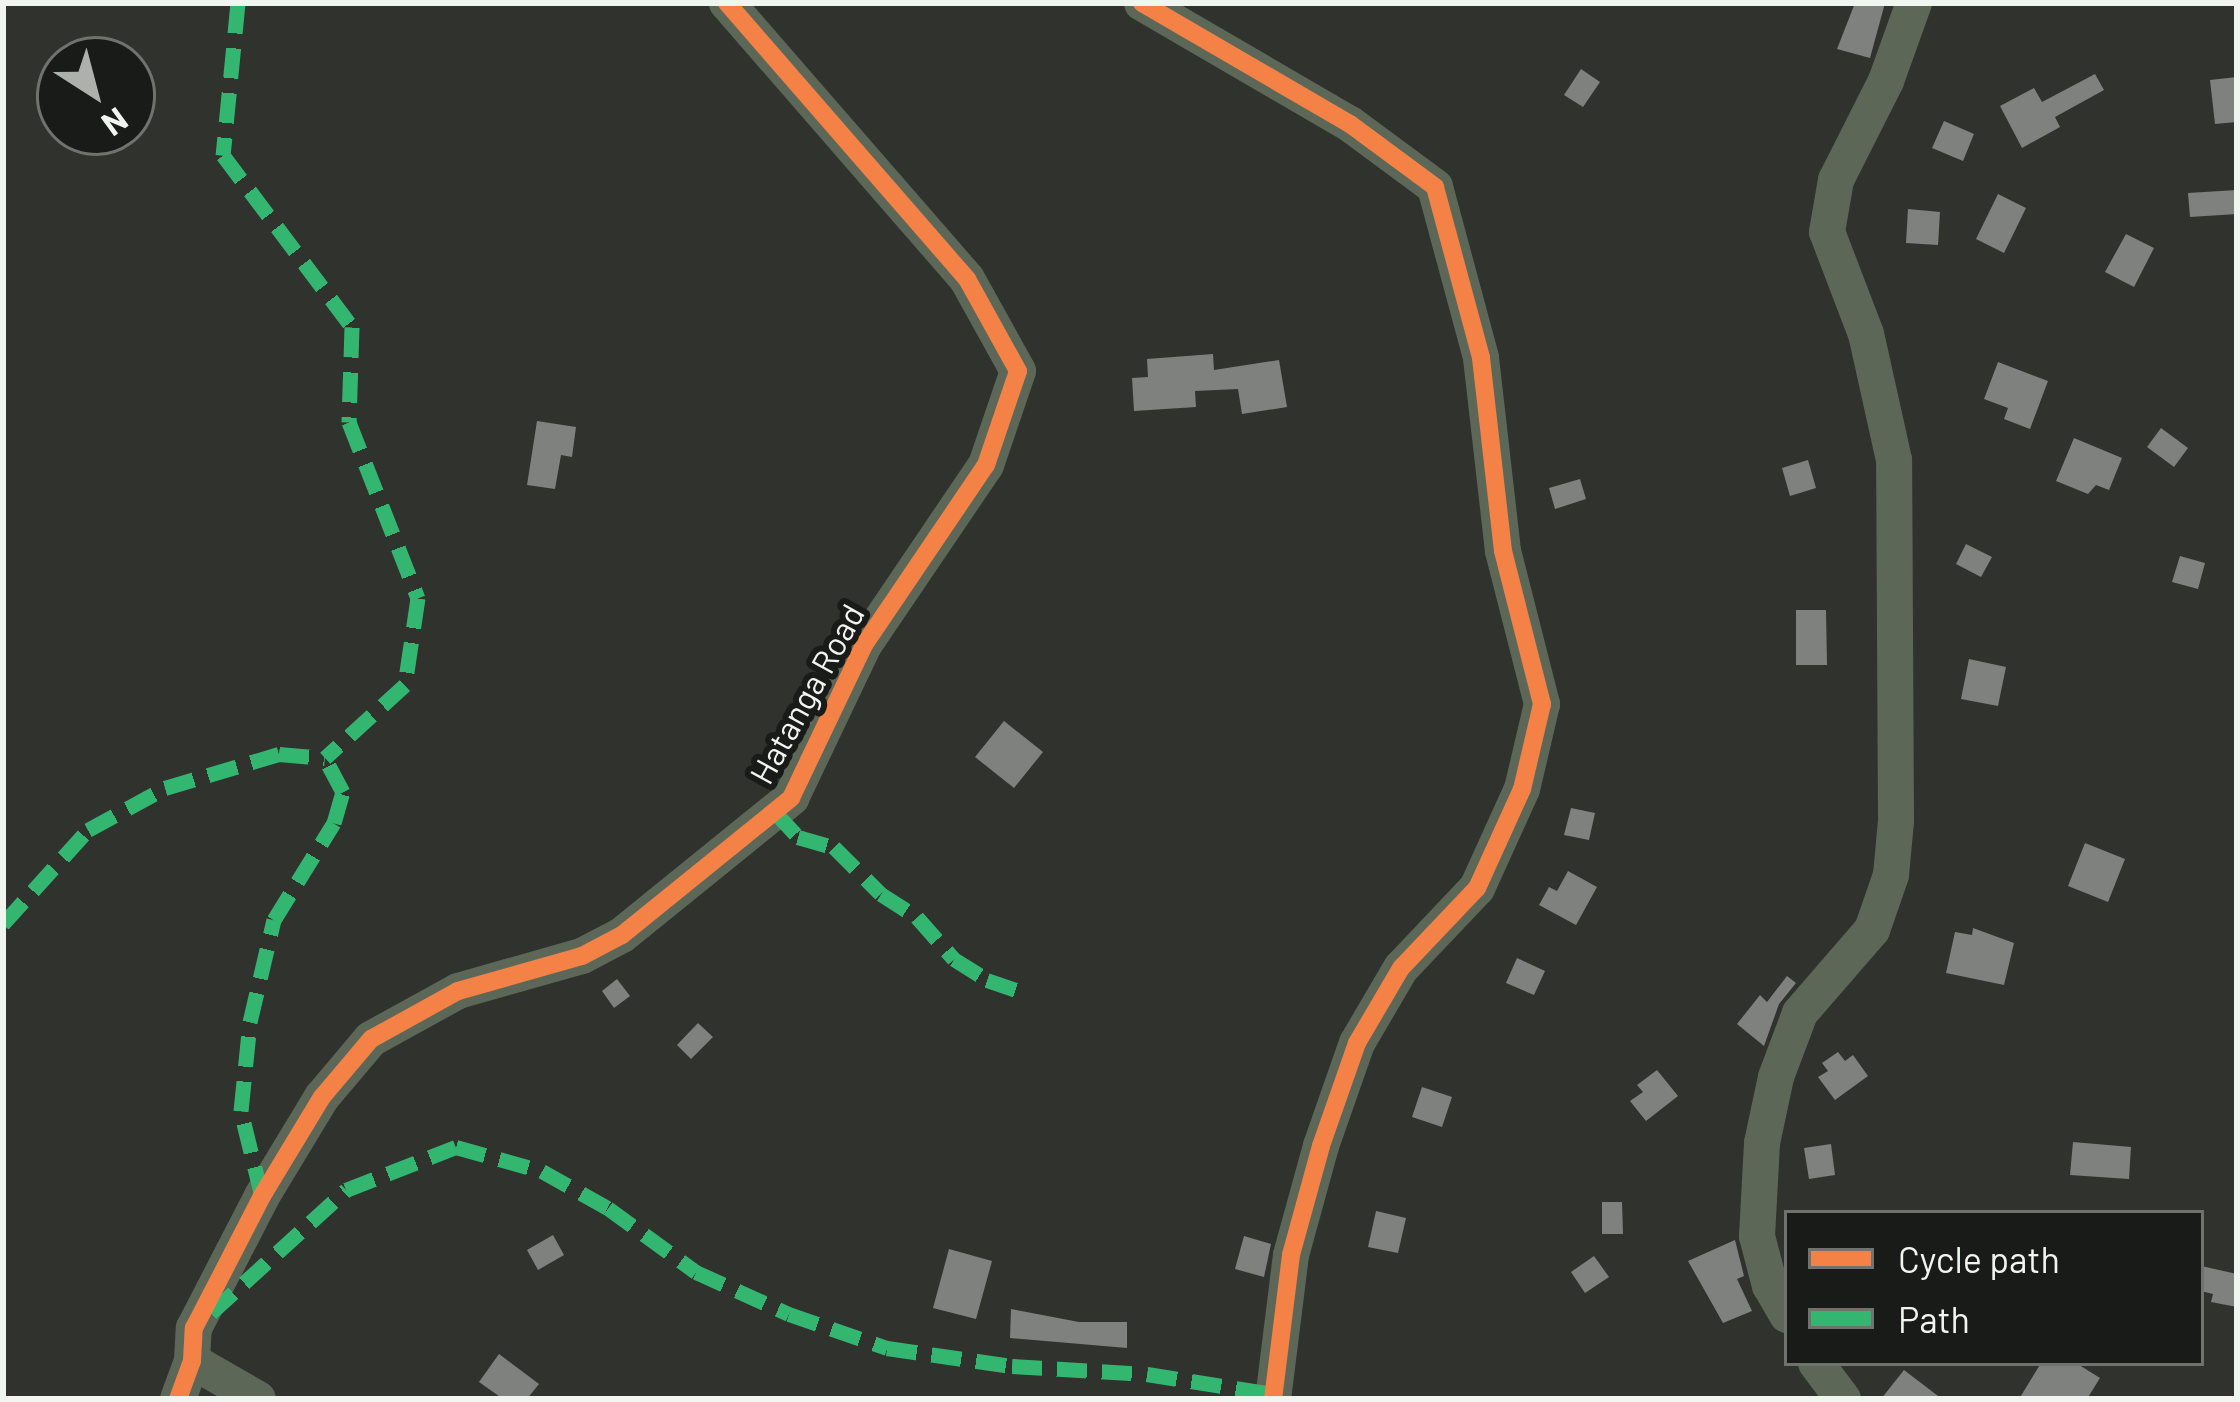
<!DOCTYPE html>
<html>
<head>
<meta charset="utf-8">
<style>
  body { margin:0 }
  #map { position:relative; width:2240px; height:1402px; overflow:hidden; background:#30322e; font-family:Barlow,sans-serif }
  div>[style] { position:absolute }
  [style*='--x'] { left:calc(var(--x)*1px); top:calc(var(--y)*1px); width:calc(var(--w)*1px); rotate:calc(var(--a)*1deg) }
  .building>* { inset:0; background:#7f817e }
  .minor>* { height:36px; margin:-18px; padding:0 18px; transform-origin:18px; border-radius:18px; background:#5d6758 }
  .quiet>* { height:15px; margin-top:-7.5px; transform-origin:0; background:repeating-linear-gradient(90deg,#33b770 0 30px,transparent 0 45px) }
  .cycleway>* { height:18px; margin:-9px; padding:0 9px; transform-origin:9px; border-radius:9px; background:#f48246 }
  span { translate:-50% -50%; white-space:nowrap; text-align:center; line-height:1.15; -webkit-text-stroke:12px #181b17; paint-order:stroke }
  .street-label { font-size:33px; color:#f1f5ef }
  .frame { position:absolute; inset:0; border:6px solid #f1f5ef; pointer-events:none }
  .legend { position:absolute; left:1784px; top:1210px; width:420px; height:156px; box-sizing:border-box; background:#181b17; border:3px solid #6f726d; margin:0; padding:15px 21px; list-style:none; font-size:36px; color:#f1f5ef }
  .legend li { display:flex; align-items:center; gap:24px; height:60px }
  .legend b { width:60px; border:3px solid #6f726d }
  .north { position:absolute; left:36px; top:36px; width:120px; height:120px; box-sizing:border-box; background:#181b17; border:3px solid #6f726d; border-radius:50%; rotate:144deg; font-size:33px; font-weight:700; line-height:48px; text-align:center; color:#f1f5ef }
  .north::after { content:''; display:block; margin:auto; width:42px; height:54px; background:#adb1ab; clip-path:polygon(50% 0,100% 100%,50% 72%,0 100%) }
</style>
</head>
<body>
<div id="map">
  <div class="building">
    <div style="clip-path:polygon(1855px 3px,1885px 3px,1870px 58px,1837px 49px)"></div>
    <div style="clip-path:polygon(1581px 69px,1600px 82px,1583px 107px,1564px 95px)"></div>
    <div style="clip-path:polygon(2095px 74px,2104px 90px,2055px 117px,2060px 127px,2022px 148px,2000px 106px,2034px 88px,2042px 102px)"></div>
    <div style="clip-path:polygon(2237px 77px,2237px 122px,2215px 124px,2210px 80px)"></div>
    <div style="clip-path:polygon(1944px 121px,1974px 134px,1963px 161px,1932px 148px)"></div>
    <div style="clip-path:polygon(2237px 190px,2237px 214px,2190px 217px,2188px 193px)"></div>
    <div style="clip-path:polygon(1998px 194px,2026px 208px,2004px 253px,1976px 239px)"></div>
    <div style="clip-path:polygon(1908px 209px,1940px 212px,1938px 245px,1906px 243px)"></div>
    <div style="clip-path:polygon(2126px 234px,2154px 248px,2134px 287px,2105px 272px)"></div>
    <div style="clip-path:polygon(1213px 354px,1214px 370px,1279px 360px,1287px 407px,1242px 414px,1238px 389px,1195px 391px,1196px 407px,1134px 411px,1132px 378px,1148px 377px,1147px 359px)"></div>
    <div style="clip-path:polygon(1998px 362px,2048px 381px,2030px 429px,2004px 419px,2008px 408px,1984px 399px)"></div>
    <div style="clip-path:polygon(537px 421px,576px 427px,572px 457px,561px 455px,555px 489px,527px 485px)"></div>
    <div style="clip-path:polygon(2161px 428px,2188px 448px,2174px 467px,2147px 447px)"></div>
    <div style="clip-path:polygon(2074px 438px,2122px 458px,2109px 490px,2096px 485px,2088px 494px,2056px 481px)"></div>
    <div style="clip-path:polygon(1808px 460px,1816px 488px,1790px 496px,1782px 468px)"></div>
    <div style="clip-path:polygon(1580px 479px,1586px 499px,1555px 509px,1549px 488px)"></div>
    <div style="clip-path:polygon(1966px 544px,1992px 557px,1981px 577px,1956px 564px)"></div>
    <div style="clip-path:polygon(2180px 556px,2205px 563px,2198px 589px,2172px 582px)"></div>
    <div style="clip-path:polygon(1796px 610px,1826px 610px,1827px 665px,1796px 665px)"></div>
    <div style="clip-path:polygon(1969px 659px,2006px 667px,1998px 706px,1961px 699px)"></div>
    <div style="clip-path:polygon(1004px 721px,1043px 752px,1014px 788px,975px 757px)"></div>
    <div style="clip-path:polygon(1571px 808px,1595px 813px,1589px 840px,1564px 835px)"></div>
    <div style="clip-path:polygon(2085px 843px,2125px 859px,2108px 902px,2068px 886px)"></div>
    <div style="clip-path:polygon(1568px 871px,1597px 887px,1576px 925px,1539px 905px,1549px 887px,1557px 891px)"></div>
    <div style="clip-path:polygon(1973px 928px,2014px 943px,2004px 985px,1946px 973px,1955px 932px,1972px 935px)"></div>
    <div style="clip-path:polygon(1517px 958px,1545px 971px,1534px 995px,1506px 983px)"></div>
    <div style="clip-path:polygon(1787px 976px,1796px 983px,1779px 1004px,1764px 1046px,1737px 1024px,1760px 995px,1767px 1002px)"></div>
    <div style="clip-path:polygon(617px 979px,630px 996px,614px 1008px,602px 991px)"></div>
    <div style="clip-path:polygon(698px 1023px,713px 1037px,691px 1059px,677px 1045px)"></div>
    <div style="clip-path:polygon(1838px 1052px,1845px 1061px,1853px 1055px,1868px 1076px,1835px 1100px,1818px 1077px,1828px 1071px,1822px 1063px)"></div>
    <div style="clip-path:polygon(1657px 1070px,1678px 1096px,1646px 1121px,1630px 1101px,1643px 1092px,1637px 1085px)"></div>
    <div style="clip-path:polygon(1422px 1087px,1452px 1097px,1442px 1127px,1412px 1117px)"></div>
    <div style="clip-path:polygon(2073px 1142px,2131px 1147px,2129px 1179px,2070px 1175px)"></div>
    <div style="clip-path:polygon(1831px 1144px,1835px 1175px,1809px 1179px,1804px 1148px)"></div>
    <div style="clip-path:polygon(1602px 1202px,1622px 1202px,1623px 1234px,1602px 1234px)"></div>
    <div style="clip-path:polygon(1376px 1211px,1406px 1218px,1398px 1253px,1368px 1247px)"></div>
    <div style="clip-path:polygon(553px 1235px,564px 1255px,538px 1270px,527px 1250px)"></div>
    <div style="clip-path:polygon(1244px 1236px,1271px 1244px,1264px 1277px,1235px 1269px)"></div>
    <div style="clip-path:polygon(1735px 1240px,1744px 1276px,1737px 1279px,1752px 1311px,1723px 1323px,1688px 1261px)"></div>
    <div style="clip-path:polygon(949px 1249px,992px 1261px,976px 1319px,933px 1308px)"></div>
    <div style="clip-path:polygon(1594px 1256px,1609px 1277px,1585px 1293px,1571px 1272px)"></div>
    <div style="clip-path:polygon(2201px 1266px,2237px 1274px,2237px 1307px,2211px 1302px,2213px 1294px,2201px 1291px)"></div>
    <div style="clip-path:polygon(1011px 1309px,1079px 1322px,1127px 1322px,1127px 1348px,1010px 1338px)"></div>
    <div style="clip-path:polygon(499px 1354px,539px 1384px,527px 1399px,503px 1399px,479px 1382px)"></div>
    <div style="clip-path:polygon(2041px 1363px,2076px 1363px,2100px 1378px,2087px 1399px,2019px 1399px)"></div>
    <div style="clip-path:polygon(1904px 1370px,1942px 1399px,1881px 1399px)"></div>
  </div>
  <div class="minor">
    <div style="--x:1142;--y:3;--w:241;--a:30.2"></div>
    <div style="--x:1350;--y:124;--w:106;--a:36.5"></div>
    <div style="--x:1435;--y:187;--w:177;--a:74.9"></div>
    <div style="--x:1481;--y:358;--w:194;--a:83.5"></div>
    <div style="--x:1503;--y:551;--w:158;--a:75.7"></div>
    <div style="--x:1542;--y:704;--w:87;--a:103.2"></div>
    <div style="--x:1522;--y:789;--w:109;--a:114.4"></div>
    <div style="--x:1477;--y:888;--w:110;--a:133.5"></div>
    <div style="--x:1401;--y:968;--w:87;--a:120.4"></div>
    <div style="--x:1357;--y:1043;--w:109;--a:109.3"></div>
    <div style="--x:1321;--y:1146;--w:113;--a:105.4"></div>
    <div style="--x:1291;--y:1255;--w:145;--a:97.1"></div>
    <div style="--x:1787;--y:1315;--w:34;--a:-120"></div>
    <div style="--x:1770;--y:1286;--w:52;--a:-104.6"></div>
    <div style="--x:1757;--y:1236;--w:93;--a:-86.9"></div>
    <div style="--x:1762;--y:1143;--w:67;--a:-78"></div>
    <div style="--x:1776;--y:1077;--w:68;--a:-69.4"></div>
    <div style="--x:1800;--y:1013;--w:110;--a:-49.1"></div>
    <div style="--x:1872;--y:930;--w:58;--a:-70.9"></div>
    <div style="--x:1891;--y:875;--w:54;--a:-84.7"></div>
    <div style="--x:1896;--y:821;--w:361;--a:-90.3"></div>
    <div style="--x:1894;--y:460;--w:129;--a:-102.5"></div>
    <div style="--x:1866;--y:334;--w:109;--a:-110.9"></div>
    <div style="--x:1827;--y:232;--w:53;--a:-80.2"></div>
    <div style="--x:1836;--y:180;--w:111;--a:-63.2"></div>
    <div style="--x:1886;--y:81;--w:83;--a:-70.3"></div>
    <div style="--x:192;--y:1361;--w:76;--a:29.9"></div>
    <div style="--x:1816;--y:1363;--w:45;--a:53.1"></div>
    <div style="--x:178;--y:1399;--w:40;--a:-69.8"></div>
    <div style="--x:192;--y:1361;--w:33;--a:-87"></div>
    <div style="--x:194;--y:1328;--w:148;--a:-62.7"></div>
    <div style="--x:262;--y:1196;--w:116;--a:-58.8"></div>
    <div style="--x:322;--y:1097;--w:76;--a:-49.8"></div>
    <div style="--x:371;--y:1039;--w:99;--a:-28.9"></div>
    <div style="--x:458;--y:991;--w:129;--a:-15.8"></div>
    <div style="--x:582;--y:956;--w:45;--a:-27.7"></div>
    <div style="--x:622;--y:935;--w:218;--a:-39"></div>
    <div style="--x:791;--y:798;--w:170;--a:-64.5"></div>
    <div style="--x:864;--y:645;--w:217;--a:-55.9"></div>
    <div style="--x:986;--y:465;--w:99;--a:-71.2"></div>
    <div style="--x:1018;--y:371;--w:105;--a:-119"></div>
    <div style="--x:967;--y:279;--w:366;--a:-131"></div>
  </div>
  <div class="quiet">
    <div style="--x:238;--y:3;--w:153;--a:95.6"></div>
    <div style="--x:223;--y:155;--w:215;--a:53.1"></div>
    <div style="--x:352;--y:327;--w:95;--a:91.8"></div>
    <div style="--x:349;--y:422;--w:189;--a:68.6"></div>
    <div style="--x:418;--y:598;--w:88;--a:98.5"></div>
    <div style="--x:405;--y:685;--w:108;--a:137.6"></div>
    <div style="--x:775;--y:812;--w:34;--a:47"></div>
    <div style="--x:798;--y:837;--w:37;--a:16"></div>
    <div style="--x:834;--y:847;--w:66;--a:45"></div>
    <div style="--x:881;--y:894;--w:43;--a:32.6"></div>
    <div style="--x:917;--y:917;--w:56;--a:48.6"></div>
    <div style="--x:954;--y:959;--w:39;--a:32"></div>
    <div style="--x:987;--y:980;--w:43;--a:18.9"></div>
    <div style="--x:3;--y:924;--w:127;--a:-47.9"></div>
    <div style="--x:88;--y:830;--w:88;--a:-28.6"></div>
    <div style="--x:165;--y:788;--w:119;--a:-16.6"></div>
    <div style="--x:279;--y:754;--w:46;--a:5"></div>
    <div style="--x:262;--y:1196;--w:88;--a:-103.9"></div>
    <div style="--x:241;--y:1111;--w:89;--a:-84.2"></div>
    <div style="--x:250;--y:1022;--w:105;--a:-76.8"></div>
    <div style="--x:274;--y:920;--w:114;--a:-58.3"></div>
    <div style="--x:334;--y:823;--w:32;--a:-74"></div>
    <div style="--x:343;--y:792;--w:38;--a:-118"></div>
    <div style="--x:211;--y:1313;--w:183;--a:-42.3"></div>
    <div style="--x:346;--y:1190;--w:118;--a:-21.4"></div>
    <div style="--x:456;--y:1147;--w:89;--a:15.6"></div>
    <div style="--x:542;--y:1171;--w:76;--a:29.3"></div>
    <div style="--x:608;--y:1208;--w:109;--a:36"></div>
    <div style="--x:696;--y:1272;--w:102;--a:24.3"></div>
    <div style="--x:789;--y:1314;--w:104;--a:19.1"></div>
    <div style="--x:887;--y:1348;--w:126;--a:8.2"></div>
    <div style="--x:1012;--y:1366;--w:135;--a:3.4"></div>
    <div style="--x:1147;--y:1374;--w:128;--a:9"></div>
  </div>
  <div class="cycleway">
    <div style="--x:1142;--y:3;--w:241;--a:30.2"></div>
    <div style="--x:1350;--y:124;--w:106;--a:36.5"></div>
    <div style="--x:1435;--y:187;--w:177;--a:74.9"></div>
    <div style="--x:1481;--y:358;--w:194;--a:83.5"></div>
    <div style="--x:1503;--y:551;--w:158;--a:75.7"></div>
    <div style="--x:1542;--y:704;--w:87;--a:103.2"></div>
    <div style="--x:1522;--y:789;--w:109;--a:114.4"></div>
    <div style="--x:1477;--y:888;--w:110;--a:133.5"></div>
    <div style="--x:1401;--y:968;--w:87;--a:120.4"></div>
    <div style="--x:1357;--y:1043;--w:109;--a:109.3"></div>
    <div style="--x:1321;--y:1146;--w:113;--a:105.4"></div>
    <div style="--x:1291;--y:1255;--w:145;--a:97.1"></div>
    <div style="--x:178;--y:1399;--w:40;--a:-69.8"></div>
    <div style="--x:192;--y:1361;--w:33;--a:-87"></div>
    <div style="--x:194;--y:1328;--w:148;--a:-62.7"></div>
    <div style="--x:262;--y:1196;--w:116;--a:-58.8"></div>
    <div style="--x:322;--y:1097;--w:76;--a:-49.8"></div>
    <div style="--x:371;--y:1039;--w:99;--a:-28.9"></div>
    <div style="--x:458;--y:991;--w:129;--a:-15.8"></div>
    <div style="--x:582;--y:956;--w:45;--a:-27.7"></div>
    <div style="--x:622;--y:935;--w:218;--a:-39"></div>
    <div style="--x:791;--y:798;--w:170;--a:-64.5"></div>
    <div style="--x:864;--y:645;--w:217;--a:-55.9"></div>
    <div style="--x:986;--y:465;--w:99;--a:-71.2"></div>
    <div style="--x:1018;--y:371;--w:105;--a:-119"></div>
    <div style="--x:967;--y:279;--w:366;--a:-131"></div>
  </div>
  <div class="street-label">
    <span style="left:807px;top:694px;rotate:-61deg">Hatanga Road</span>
  </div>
  <div class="frame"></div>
  <ul class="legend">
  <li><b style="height:15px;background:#f48246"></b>Cycle path</li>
  <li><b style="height:15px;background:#33b770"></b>Path</li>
  </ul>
  <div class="north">N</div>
</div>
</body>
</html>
